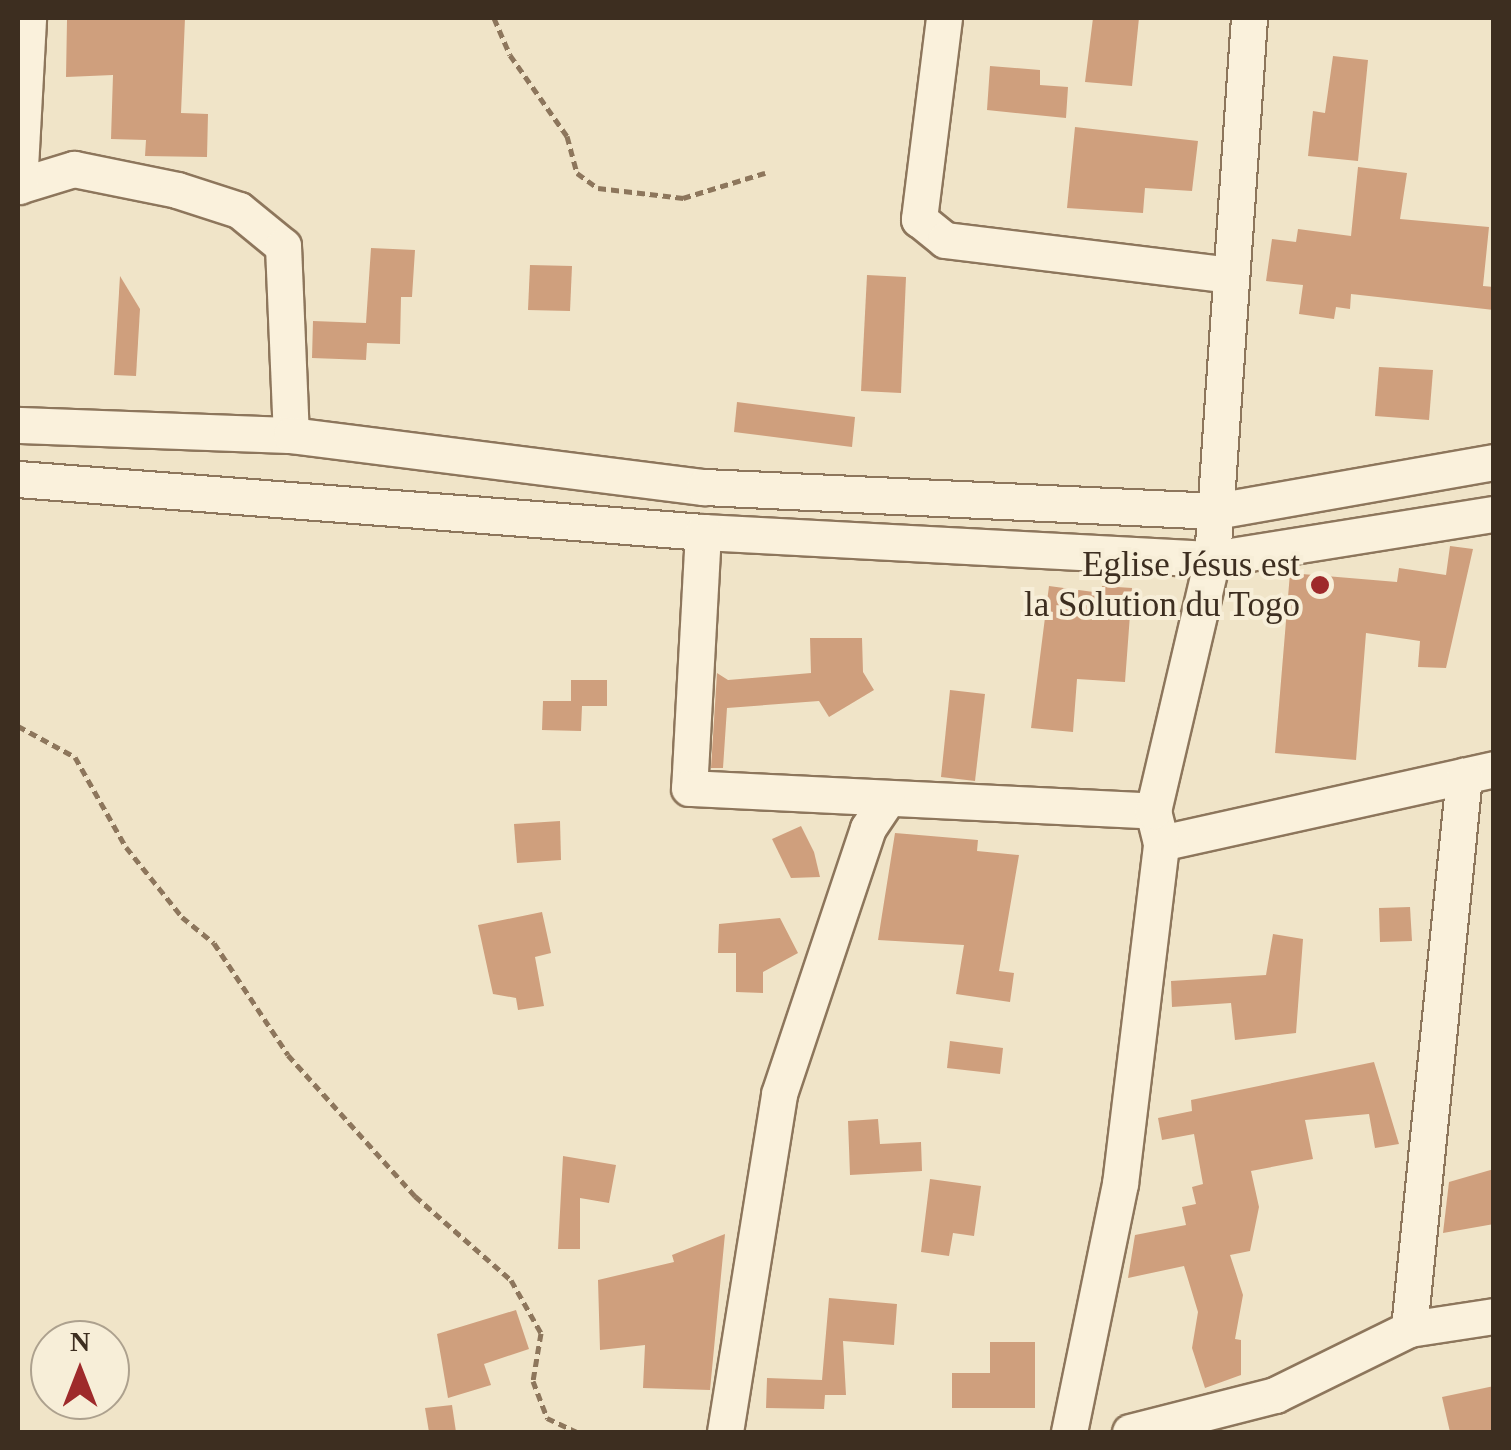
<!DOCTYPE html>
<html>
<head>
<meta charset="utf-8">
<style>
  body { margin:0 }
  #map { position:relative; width:1511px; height:1450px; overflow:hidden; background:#f0e4c8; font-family:"Times New Roman",serif }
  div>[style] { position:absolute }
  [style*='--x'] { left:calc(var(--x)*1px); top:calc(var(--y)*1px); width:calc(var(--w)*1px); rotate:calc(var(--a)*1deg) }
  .building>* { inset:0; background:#cf9f7d }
  .path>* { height:5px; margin-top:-2.5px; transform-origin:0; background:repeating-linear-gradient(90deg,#8d765c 0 8px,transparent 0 13px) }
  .roads { filter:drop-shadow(2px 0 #8d765c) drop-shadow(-2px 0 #8d765c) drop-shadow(0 2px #8d765c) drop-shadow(0 -2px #8d765c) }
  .minor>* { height:35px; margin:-17.5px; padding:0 17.5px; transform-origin:17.5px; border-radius:17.5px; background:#faf1dc }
  .dots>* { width:28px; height:28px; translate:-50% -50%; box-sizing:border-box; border:5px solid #f7eed8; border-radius:50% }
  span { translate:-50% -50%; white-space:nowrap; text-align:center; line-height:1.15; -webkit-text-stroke:8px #f7eed8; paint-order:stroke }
  .poi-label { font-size:35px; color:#3d2e20 }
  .right { translate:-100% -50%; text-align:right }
  .frame { position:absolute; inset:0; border:20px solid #3d2e20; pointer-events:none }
  .north { position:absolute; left:30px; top:1320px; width:100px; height:100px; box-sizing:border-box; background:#f7eed8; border:2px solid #ada18e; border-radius:50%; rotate:0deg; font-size:28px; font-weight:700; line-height:40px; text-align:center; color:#3d2e20 }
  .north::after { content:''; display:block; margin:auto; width:35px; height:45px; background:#9e2a2b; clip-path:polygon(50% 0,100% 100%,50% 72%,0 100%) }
</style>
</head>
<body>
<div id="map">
  <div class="building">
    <div style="clip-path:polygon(185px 18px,181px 113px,208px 114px,207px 157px,145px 156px,146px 140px,111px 139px,113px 75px,66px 77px,67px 20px)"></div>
    <div style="clip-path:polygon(1093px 18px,1139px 18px,1132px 86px,1085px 82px)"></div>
    <div style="clip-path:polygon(1333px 56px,1368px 60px,1358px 161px,1308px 156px,1313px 111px,1325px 113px)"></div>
    <div style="clip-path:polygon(990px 66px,1040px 70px,1040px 85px,1068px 87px,1066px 118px,987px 110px)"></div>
    <div style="clip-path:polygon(1075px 127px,1198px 141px,1192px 191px,1145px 188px,1143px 213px,1067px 208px)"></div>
    <div style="clip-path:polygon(1358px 167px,1407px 173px,1400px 219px,1489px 227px,1483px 286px,1494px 287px,1494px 310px,1351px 294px,1350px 309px,1336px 307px,1334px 319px,1299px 314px,1303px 285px,1266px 281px,1272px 239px,1296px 242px,1298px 229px,1351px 236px)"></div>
    <div style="clip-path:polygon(371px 248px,415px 250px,412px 297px,401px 297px,400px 344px,367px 343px,366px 360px,312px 358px,313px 321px,366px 323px)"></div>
    <div style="clip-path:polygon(530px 265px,572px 266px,570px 311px,528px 310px)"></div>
    <div style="clip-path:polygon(867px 275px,906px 277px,901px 393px,861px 391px)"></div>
    <div style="clip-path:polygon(120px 276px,140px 309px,136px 376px,114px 375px)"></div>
    <div style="clip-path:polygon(1379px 367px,1433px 370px,1429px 420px,1375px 416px)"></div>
    <div style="clip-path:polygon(737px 402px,855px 417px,852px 447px,734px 432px)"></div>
    <div style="clip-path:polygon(1450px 546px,1473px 549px,1446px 668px,1418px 667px,1420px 641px,1366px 633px,1356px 760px,1275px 753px,1290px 573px,1397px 582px,1399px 568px,1446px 575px)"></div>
    <div style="clip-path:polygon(1049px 586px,1101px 593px,1102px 586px,1132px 588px,1125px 682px,1077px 679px,1073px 732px,1031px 728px)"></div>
    <div style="clip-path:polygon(810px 638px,862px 638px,863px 672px,874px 690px,829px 717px,819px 701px,727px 708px,723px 768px,711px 768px,717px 673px,728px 680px,811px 673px)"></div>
    <div style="clip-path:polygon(571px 680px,607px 680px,607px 706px,582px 706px,581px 731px,542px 730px,543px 701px,571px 701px)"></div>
    <div style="clip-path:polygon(950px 690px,985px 694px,975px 781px,941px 777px)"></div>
    <div style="clip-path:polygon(560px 821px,561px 860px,517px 863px,514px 824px)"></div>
    <div style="clip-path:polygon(801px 826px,814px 852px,820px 877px,791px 878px,772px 839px)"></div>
    <div style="clip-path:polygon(895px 833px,978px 840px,977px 851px,1019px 855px,999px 971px,1014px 973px,1010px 1002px,956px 994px,964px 945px,878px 940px)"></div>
    <div style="clip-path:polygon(1410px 907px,1412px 941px,1380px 942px,1379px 908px)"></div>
    <div style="clip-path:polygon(542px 912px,551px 953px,535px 957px,544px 1006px,518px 1010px,516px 998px,493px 994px,478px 925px)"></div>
    <div style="clip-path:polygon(780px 918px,798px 953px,763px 972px,763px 993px,736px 992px,736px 953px,718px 953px,719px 924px)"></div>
    <div style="clip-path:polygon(1273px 934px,1303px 939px,1296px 1033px,1235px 1040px,1231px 1003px,1172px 1007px,1171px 981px,1266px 975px)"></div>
    <div style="clip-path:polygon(950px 1041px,1003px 1048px,1000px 1074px,947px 1068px)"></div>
    <div style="clip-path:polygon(1374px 1062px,1399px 1144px,1375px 1148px,1369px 1114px,1305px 1120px,1313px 1159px,1251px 1171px,1259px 1207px,1250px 1251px,1230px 1255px,1243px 1295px,1235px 1339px,1241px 1340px,1241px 1375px,1205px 1388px,1192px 1348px,1198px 1312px,1184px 1266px,1128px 1278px,1135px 1235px,1186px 1225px,1182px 1207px,1196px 1204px,1192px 1187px,1203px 1184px,1194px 1134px,1162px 1140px,1158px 1118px,1192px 1111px,1191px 1100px)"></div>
    <div style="clip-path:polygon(878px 1119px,880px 1144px,921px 1142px,922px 1171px,850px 1175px,848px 1121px)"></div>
    <div style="clip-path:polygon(563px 1156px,616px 1165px,609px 1203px,580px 1198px,580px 1249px,558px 1249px)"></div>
    <div style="clip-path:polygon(1494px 1169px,1494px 1224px,1443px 1233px,1449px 1182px)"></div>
    <div style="clip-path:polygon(930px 1179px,981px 1186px,974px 1236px,953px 1233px,949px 1256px,921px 1252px)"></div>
    <div style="clip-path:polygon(725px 1234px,710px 1390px,643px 1388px,645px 1345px,600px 1350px,598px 1280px,674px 1262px,672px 1255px)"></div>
    <div style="clip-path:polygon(829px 1298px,897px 1304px,894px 1345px,843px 1341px,846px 1395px,825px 1395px,824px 1409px,766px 1408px,767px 1378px,822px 1380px)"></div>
    <div style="clip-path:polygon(516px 1310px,529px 1349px,484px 1364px,491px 1385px,448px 1398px,437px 1334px)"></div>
    <div style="clip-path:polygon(990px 1342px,1035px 1342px,1035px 1408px,952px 1408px,952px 1373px,990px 1373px)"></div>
    <div style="clip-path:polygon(1494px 1386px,1494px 1432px,1450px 1432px,1442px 1397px)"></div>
    <div style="clip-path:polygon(452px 1405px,456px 1432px,429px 1432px,425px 1408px)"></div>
  </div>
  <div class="path">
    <div style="--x:494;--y:18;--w:40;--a:66.6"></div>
    <div style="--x:510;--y:55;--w:99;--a:54.9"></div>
    <div style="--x:567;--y:136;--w:38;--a:75"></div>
    <div style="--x:577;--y:173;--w:26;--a:36"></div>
    <div style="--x:598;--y:188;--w:86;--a:6.7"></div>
    <div style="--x:683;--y:198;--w:86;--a:-17"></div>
    <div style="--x:18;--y:726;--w:65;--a:28.5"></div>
    <div style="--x:75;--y:757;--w:103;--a:60.5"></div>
    <div style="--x:126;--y:847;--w:90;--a:51.3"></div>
    <div style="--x:182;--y:917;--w:41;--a:39.1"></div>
    <div style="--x:214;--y:943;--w:134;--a:56.5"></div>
    <div style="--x:288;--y:1055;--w:190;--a:48"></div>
    <div style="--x:415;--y:1196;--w:128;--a:41.2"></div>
    <div style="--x:511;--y:1280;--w:61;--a:60.5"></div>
    <div style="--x:541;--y:1333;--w:49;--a:99.5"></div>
    <div style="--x:533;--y:1381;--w:40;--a:69"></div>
    <div style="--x:547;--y:1418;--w:33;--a:25"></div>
  </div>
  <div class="roads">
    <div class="minor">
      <div style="--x:944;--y:18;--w:203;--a:97.1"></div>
      <div style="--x:919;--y:219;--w:33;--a:39"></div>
      <div style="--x:945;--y:240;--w:286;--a:7"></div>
      <div style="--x:18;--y:186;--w:59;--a:-16.9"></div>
      <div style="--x:74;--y:169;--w:105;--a:11.5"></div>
      <div style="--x:177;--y:190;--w:65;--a:17.9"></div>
      <div style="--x:239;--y:210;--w:57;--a:39.3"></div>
      <div style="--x:283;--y:246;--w:189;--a:87.6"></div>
      <div style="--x:19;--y:186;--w:168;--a:-86.9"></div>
      <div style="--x:18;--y:425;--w:273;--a:2.1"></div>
      <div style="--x:291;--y:435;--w:416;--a:7.2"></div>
      <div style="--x:704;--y:487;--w:513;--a:2.68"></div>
      <div style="--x:1216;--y:511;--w:282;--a:-10"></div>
      <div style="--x:18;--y:479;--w:687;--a:4.42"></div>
      <div style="--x:703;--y:532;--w:510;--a:3.04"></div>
      <div style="--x:1212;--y:559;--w:286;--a:-9.1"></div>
      <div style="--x:703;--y:532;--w:256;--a:93.1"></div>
      <div style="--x:689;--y:788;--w:465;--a:2.8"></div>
      <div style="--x:1161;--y:843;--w:341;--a:-12.5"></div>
      <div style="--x:1409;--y:1329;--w:556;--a:-84.32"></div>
      <div style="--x:725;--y:1432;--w:342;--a:-80.9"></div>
      <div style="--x:779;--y:1094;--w:280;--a:-71.5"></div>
      <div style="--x:868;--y:828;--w:34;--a:-56"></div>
      <div style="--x:1069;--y:1432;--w:253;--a:-78.4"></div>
      <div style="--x:1120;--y:1184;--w:343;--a:-83.1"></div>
      <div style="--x:1161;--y:843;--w:33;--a:-104"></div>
      <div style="--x:1153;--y:811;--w:259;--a:-76.8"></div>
      <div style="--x:1212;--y:559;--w:542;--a:-86.09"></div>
      <div style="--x:1130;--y:1432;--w:150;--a:-14.3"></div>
      <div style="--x:1275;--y:1395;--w:149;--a:-26.2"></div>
      <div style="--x:1409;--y:1329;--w:86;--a:-8.7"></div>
    </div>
  </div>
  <div class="dots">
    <div style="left:1320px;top:585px;background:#9e2a2b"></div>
  </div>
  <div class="poi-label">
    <span class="right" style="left:1300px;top:585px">Eglise Jésus est<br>la Solution du Togo</span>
  </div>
  <div class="frame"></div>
  <div class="north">N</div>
</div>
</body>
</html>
